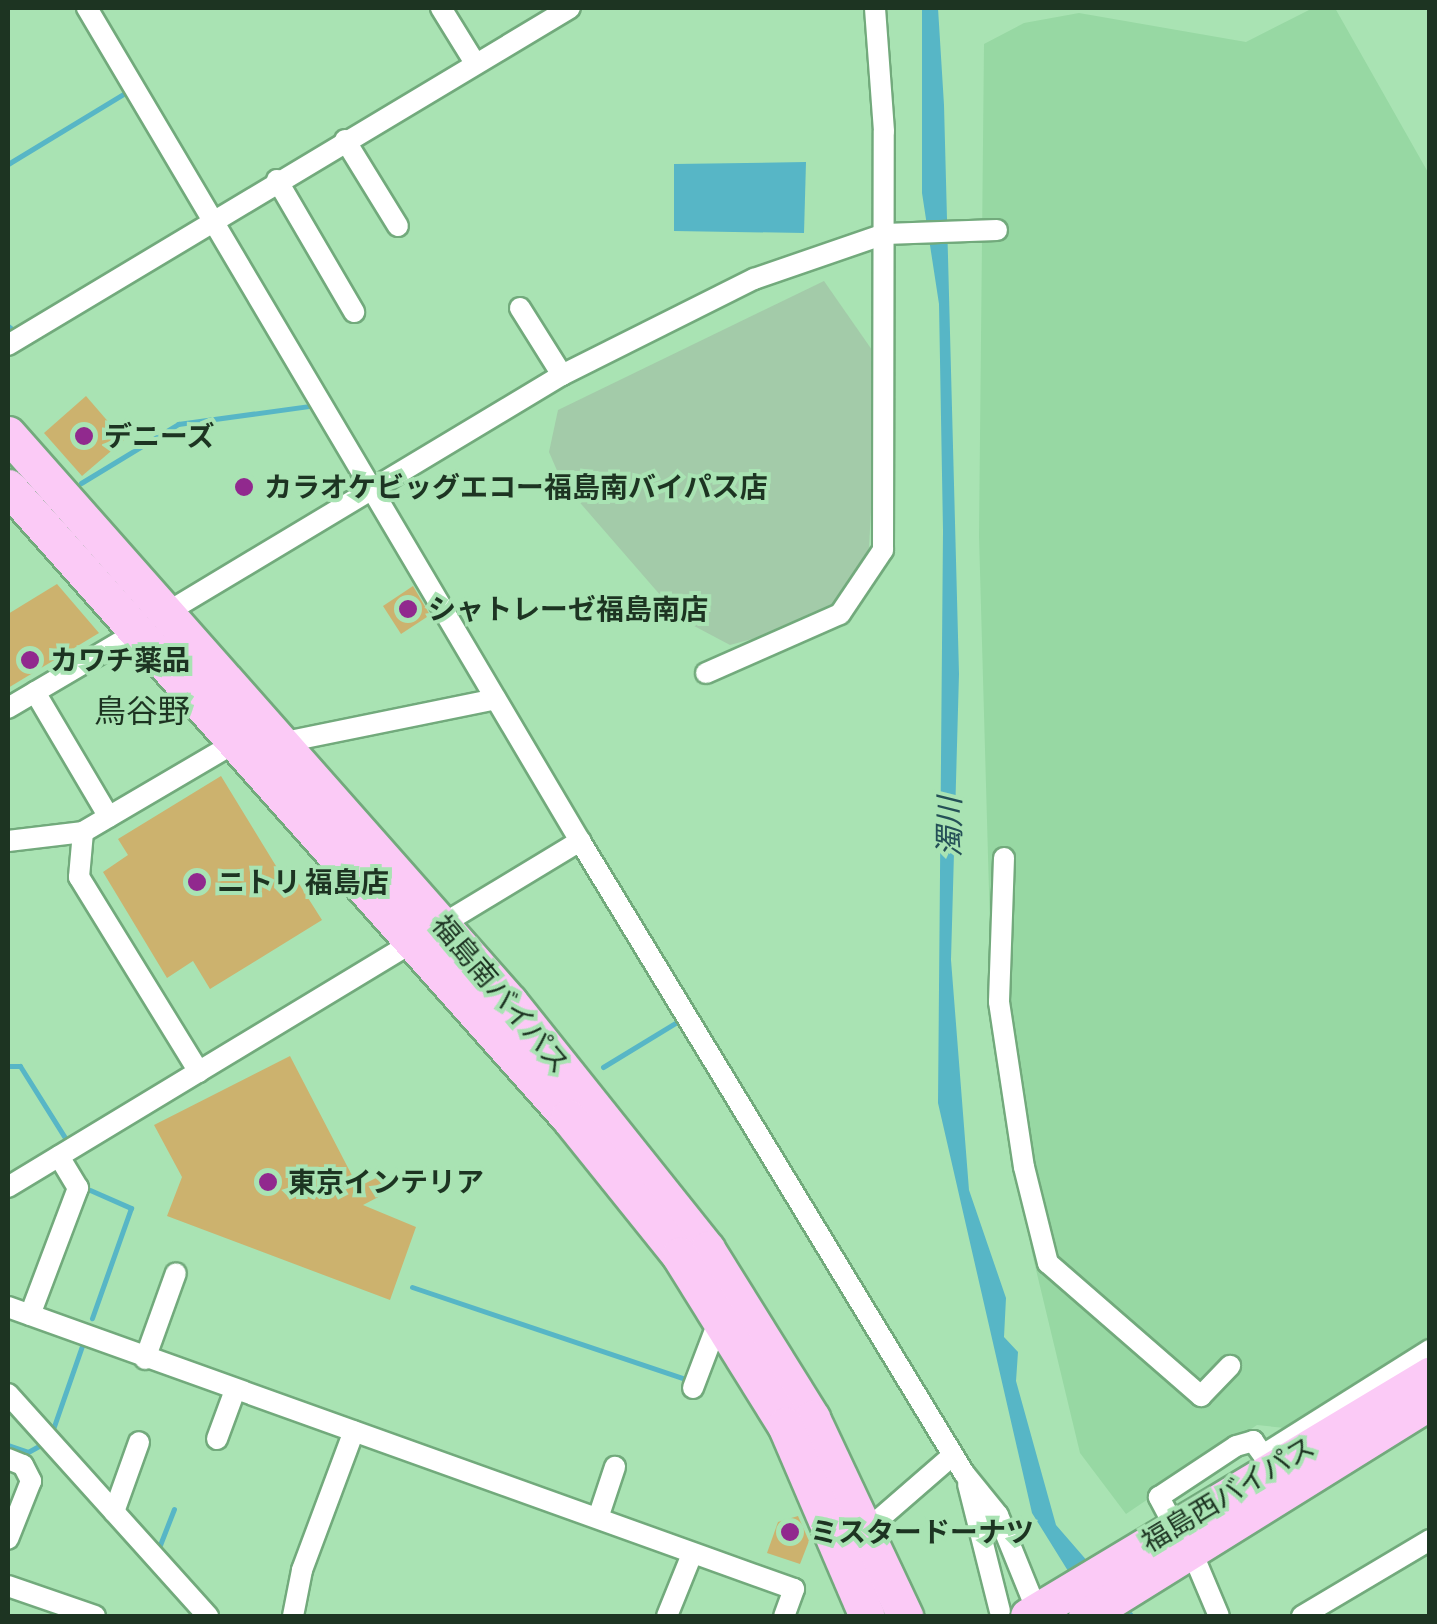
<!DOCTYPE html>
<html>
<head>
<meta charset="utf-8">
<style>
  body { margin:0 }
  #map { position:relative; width:1437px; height:1624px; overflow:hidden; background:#a9e3b3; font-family:"Asap Condensed","Noto Sans JP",sans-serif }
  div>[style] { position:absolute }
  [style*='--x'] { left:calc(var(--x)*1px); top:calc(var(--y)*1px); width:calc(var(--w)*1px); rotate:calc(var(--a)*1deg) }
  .built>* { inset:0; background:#97d8a3 }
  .green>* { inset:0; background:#a3cba9 }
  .water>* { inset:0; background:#57b6c6 }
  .stream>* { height:5px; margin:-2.5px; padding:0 2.5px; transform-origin:2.5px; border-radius:2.5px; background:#57b6c6 }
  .building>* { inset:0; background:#ccb26e }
  .roads { filter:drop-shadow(2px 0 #72aa7c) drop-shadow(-2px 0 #72aa7c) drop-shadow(0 2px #72aa7c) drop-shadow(0 -2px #72aa7c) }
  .minor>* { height:20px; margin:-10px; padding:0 10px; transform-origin:10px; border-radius:10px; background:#fff }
  .trunk>* { height:35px; margin:-17.5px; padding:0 17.5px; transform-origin:17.5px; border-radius:17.5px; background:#fbcaf6 }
  .dots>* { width:28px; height:28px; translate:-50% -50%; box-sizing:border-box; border:5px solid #a9e3b3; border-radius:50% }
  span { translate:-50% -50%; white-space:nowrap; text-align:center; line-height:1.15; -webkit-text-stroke:8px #a9e3b3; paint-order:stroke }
  .poi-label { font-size:28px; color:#1d3422; font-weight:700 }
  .left { translate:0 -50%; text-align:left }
  .street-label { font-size:28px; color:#1d3422 }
  .water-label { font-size:30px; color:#255057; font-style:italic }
  .quarter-label { font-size:32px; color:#1d3422 }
  .frame { position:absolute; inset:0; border:10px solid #1d3422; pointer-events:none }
</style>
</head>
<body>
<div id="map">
  <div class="built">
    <div style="clip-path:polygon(1313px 8px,1335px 8px,1429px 174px,1429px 1337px,1285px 1428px,1257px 1425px,1126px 1514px,1080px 1453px,1032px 1253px,993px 1034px,979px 536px,984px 44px,1024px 23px,1079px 13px,1246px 42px)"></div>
  </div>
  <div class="green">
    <div style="clip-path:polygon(824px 281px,879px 360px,869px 548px,840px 600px,819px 621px,730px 645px,681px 619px,562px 482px,549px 452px,558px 410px)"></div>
  </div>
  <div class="water">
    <div style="clip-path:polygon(922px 8px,938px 8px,944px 105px,959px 674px,951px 960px,969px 1190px,1006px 1298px,1004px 1337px,1018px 1352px,1016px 1381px,1056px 1525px,1135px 1616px,1096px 1616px,1032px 1513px,938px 1103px,943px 531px,939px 304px,922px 193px)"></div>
    <div style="clip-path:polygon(806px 162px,804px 233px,674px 231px,674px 164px)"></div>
  </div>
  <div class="stream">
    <div style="--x:8;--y:164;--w:140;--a:-31.3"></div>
    <div style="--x:8;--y:326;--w:5;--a:37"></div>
    <div style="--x:81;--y:483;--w:114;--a:-31.3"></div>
    <div style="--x:178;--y:424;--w:139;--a:-7.8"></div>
    <div style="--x:8;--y:1066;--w:12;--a:0"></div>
    <div style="--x:20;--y:1066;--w:89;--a:57.9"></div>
    <div style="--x:603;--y:1067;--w:92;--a:-31.3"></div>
    <div style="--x:90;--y:1190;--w:45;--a:23.7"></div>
    <div style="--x:131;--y:1208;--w:117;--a:109.5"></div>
    <div style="--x:412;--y:1287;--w:292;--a:18.6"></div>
    <div style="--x:52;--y:1432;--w:94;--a:-70.8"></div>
    <div style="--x:8;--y:1445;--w:21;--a:19"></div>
    <div style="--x:28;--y:1452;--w:18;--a:-29"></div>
    <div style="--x:158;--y:1550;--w:44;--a:-68.7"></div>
  </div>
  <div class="building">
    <div style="clip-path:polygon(86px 396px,124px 440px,82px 476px,44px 433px)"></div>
    <div style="clip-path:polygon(57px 584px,99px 633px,8px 688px,8px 614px)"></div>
    <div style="clip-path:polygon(413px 586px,430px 615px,401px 634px,383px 606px)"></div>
    <div style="clip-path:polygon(221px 776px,287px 884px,296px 879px,322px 920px,210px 989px,193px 961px,167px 978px,103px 872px,128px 855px,118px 839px)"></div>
    <div style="clip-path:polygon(290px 1056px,358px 1187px,378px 1177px,386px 1193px,363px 1205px,416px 1227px,390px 1300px,167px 1216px,182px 1177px,154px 1125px)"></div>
    <div style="clip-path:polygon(798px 1516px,809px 1541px,800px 1564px,767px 1553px,778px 1522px)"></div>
  </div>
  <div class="roads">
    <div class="minor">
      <div style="--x:87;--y:8;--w:968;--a:59.38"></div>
      <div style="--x:580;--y:841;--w:740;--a:58.72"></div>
      <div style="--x:964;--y:1473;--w:54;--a:51"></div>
      <div style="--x:998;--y:1515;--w:109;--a:67.9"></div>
      <div style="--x:441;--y:8;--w:65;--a:58.3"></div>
      <div style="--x:345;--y:140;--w:101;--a:58.4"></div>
      <div style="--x:277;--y:180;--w:153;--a:59.7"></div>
      <div style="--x:520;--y:308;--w:79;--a:57.9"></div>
      <div style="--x:8;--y:345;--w:655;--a:-30.95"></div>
      <div style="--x:166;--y:613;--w:462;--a:-31"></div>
      <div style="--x:562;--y:375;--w:215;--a:-26.6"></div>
      <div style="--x:754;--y:279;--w:139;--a:-19"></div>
      <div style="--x:885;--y:234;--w:112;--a:-2"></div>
      <div style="--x:706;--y:673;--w:146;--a:-23.8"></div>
      <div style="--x:840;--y:614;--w:77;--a:-56.1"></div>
      <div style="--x:883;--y:550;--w:419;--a:-89.9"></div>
      <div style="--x:884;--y:131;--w:123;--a:-94.2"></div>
      <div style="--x:35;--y:692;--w:145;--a:59.4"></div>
      <div style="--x:8;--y:708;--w:150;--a:-30.5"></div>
      <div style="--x:280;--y:743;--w:220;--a:-11.5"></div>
      <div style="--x:8;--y:841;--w:76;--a:-6.8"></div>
      <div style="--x:1004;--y:858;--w:144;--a:92"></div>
      <div style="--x:999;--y:1002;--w:167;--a:81.4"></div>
      <div style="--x:1024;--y:1167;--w:99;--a:76"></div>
      <div style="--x:1048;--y:1263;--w:203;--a:41"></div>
      <div style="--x:1201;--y:1396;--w:42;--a:-46"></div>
      <div style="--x:199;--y:1072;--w:229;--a:-121.6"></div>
      <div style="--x:79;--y:877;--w:45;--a:-84.9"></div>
      <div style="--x:83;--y:832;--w:176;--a:-30.4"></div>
      <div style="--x:8;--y:1187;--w:669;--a:-31.17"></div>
      <div style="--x:8;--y:1307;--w:835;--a:19.74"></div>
      <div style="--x:794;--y:1589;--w:29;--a:110"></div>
      <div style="--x:30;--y:1315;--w:136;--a:-69.3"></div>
      <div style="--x:78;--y:1188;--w:37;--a:-121"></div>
      <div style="--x:145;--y:1359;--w:91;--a:-70.2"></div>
      <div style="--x:693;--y:1388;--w:76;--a:-69.2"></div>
      <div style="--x:8;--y:1394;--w:299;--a:48"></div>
      <div style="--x:217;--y:1439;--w:52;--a:-69.8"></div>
      <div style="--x:1271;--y:1450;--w:188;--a:-32.2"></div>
      <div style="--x:8;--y:1459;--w:16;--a:22"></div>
      <div style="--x:23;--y:1465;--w:18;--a:63"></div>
      <div style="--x:31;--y:1481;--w:62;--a:111.6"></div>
      <div style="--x:968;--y:1484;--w:131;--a:75.9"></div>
      <div style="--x:114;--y:1512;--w:74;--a:-70.3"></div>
      <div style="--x:598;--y:1518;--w:54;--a:-71.6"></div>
      <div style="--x:1170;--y:1518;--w:24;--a:-118"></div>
      <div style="--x:1159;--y:1497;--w:92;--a:-33.5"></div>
      <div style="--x:1236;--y:1446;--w:18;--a:-16"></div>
      <div style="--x:1253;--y:1441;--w:17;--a:54"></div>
      <div style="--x:869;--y:1528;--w:111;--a:-41"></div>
      <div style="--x:1197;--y:1564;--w:56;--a:67.1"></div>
      <div style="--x:8;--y:1586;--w:92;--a:19"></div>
      <div style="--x:293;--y:1616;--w:47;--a:-78.9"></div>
      <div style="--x:302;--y:1570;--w:148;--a:-69.5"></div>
      <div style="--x:667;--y:1616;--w:67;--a:-68"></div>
      <div style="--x:1302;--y:1616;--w:149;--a:-30.7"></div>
    </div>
    <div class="trunk">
      <div style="--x:8;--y:434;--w:758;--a:48.53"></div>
      <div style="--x:510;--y:1002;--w:316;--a:51.4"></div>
      <div style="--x:707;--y:1249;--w:199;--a:58.1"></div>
      <div style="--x:812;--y:1418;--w:219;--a:64.8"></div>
      <div style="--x:8;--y:487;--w:843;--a:48.37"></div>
      <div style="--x:568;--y:1117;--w:177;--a:51.2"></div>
      <div style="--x:679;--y:1255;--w:200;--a:58.1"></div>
      <div style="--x:785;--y:1425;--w:208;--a:66.8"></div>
      <div style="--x:1028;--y:1616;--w:469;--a:-31"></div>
      <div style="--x:1086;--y:1616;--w:405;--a:-31.9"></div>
    </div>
  </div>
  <div class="dots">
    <div style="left:84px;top:436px;background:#91298e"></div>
    <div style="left:244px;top:487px;background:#91298e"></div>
    <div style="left:408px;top:609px;background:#91298e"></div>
    <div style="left:30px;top:660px;background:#91298e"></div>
    <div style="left:197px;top:882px;background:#91298e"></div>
    <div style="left:268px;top:1182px;background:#91298e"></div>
    <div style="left:790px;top:1532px;background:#91298e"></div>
  </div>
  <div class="poi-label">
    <span class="left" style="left:104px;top:436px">デニーズ</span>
    <span class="left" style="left:264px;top:487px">カラオケビッグエコー福島南バイパス店</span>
    <span class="left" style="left:428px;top:609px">シャトレーゼ福島南店</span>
    <span class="left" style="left:50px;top:660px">カワチ薬品</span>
    <span class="left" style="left:217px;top:882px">ニトリ 福島店</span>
    <span class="left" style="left:288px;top:1182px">東京インテリア</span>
    <span class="left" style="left:810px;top:1532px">ミスタードーナツ</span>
  </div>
  <div class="street-label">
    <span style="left:501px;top:994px;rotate:50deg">福島南バイパス</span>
    <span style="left:1228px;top:1494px;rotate:-31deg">福島西バイパス</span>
  </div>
  <div class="water-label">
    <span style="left:949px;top:827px;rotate:-90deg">濁川</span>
  </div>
  <div class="quarter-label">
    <span style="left:142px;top:711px">鳥谷野</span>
  </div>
  <div class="frame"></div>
</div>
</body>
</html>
